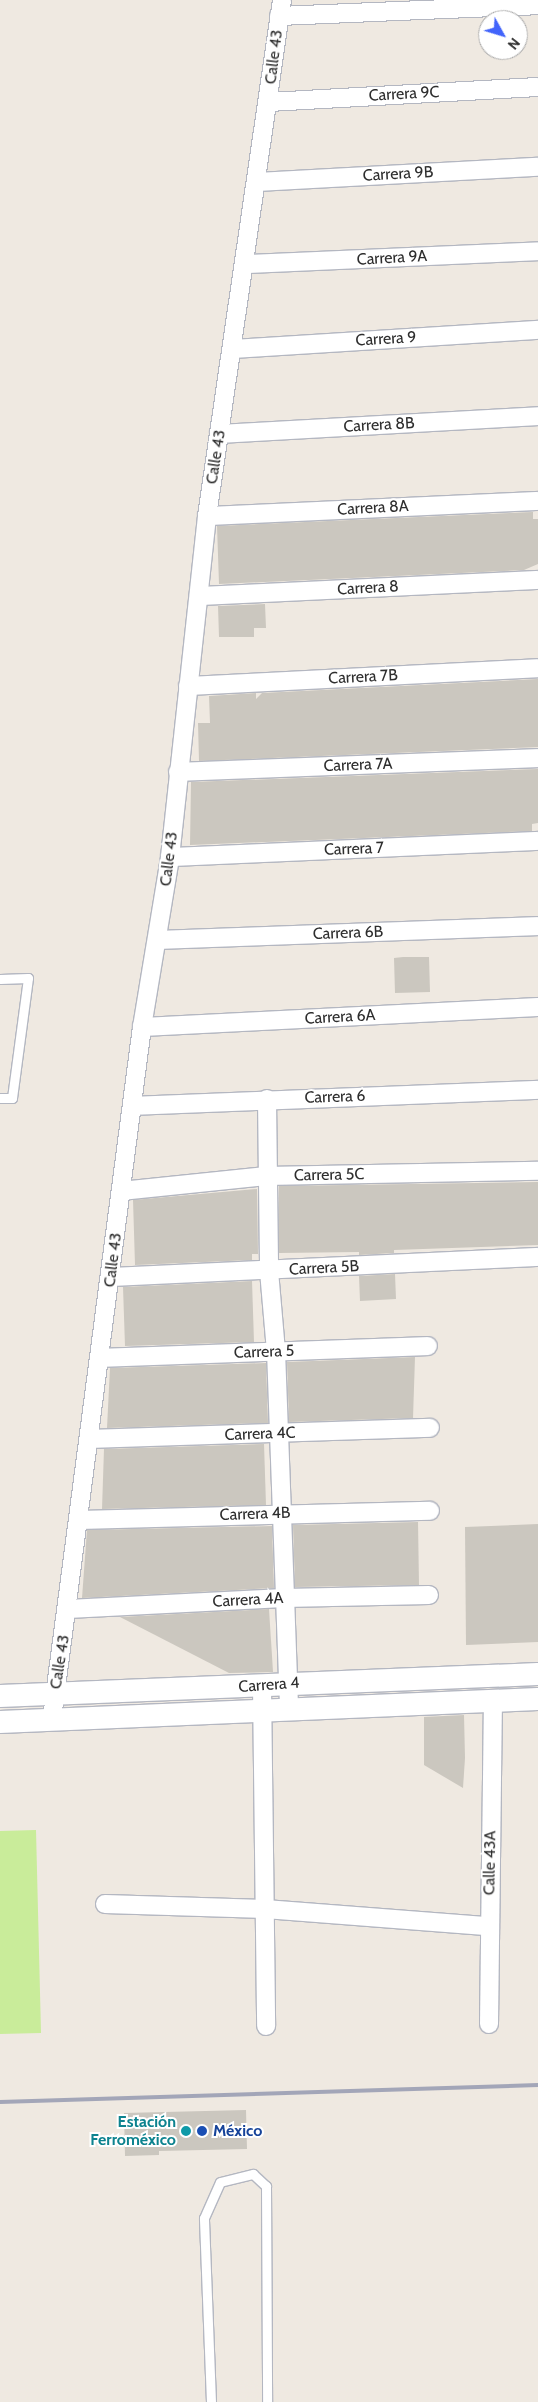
<!DOCTYPE html>
<html>
<head>
<meta charset="utf-8">
<style>
  body { margin:0 }
  #map { position:relative; width:538px; height:2402px; overflow:hidden; background:#efe9e1; font-family:Cabin,sans-serif }
  div>[style] { position:absolute }
  [style*='--x'] { left:calc(var(--x)*1px); top:calc(var(--y)*1px); width:calc(var(--w)*1px); rotate:calc(var(--a)*1deg) }
  .pitch>* { inset:0; background:#c9ec9a }
  .building>* { inset:0; background:#cbc7bf }
  .roads { filter:drop-shadow(1px 0 #b4b7c1) drop-shadow(-1px 0 #b4b7c1) drop-shadow(0 1px #b4b7c1) drop-shadow(0 -1px #b4b7c1) }
  .service>* { height:9px; margin:-4.5px; padding:0 4.5px; transform-origin:4.5px; border-radius:4.5px; background:#fff }
  .minor>* { height:18px; margin:-9px; padding:0 9px; transform-origin:9px; border-radius:9px; background:#fff }
  .tertiary>* { height:22px; margin:-11px; padding:0 11px; transform-origin:11px; border-radius:11px; background:#fff }
  .rail>* { height:4px; margin:-2px; padding:0 2px; transform-origin:2px; border-radius:2px; background:#a3a6b8 }
  .dots>* { width:14px; height:14px; translate:-50% -50%; box-sizing:border-box; border:2px solid #fff; border-radius:50% }
  span { translate:-50% -50%; white-space:nowrap; text-align:center; line-height:1.15; -webkit-text-stroke:4px #fff; paint-order:stroke }
  .street-label { font-size:16px; color:#2e2e2e }
  .culture-label { font-size:16px; color:#0d838f; font-weight:700 }
  .right { translate:-100% -50%; text-align:right }
  .transit-label { font-size:16px; color:#164399; font-weight:700 }
  .left { translate:0 -50%; text-align:left }
  .north { position:absolute; left:478px; top:10px; width:50px; height:50px; box-sizing:border-box; background:#fff; border:1px solid #ababab; border-radius:50%; rotate:129deg; font-size:14px; font-weight:700; line-height:20px; text-align:center; color:#2e2e2e }
  .north::after { content:''; display:block; margin:auto; width:18px; height:22px; background:#4264fb; clip-path:polygon(50% 0,100% 100%,50% 72%,0 100%) }
</style>
</head>
<body>
<div id="map">
  <div class="pitch">
    <div style="clip-path:polygon(36px 1830px,41px 2033px,0 2034px,0 1831px)"></div>
  </div>
  <div class="building">
    <div style="clip-path:polygon(533px 512px,533px 519px,538px 519px,538px 564px,524px 570px,219px 584px,217px 526px)"></div>
    <div style="clip-path:polygon(265px 604px,266px 628px,254px 628px,254px 637px,219px 637px,218px 606px)"></div>
    <div style="clip-path:polygon(538px 679px,538px 747px,199px 761px,198px 723px,210px 723px,209px 696px,256px 693px,256px 699px,262px 693px)"></div>
    <div style="clip-path:polygon(538px 769px,538px 823px,532px 824px,532px 831px,190px 845px,191px 782px)"></div>
    <div style="clip-path:polygon(403px 957px,429px 957px,430px 992px,395px 993px,394px 958px)"></div>
    <div style="clip-path:polygon(538px 1182px,538px 1245px,394px 1250px,394px 1253px,359px 1255px,359px 1252px,279px 1253px,279px 1186px)"></div>
    <div style="clip-path:polygon(257px 1189px,258px 1254px,252px 1254px,252px 1260px,135px 1265px,133px 1200px)"></div>
    <div style="clip-path:polygon(395px 1274px,396px 1299px,360px 1301px,359px 1276px)"></div>
    <div style="clip-path:polygon(252px 1281px,254px 1342px,125px 1346px,123px 1287px)"></div>
    <div style="clip-path:polygon(415px 1357px,413px 1418px,289px 1422px,287px 1362px)"></div>
    <div style="clip-path:polygon(266px 1363px,268px 1423px,107px 1428px,110px 1368px)"></div>
    <div style="clip-path:polygon(264px 1444px,266px 1505px,102px 1509px,104px 1449px)"></div>
    <div style="clip-path:polygon(418px 1522px,419px 1585px,295px 1587px,293px 1525px)"></div>
    <div style="clip-path:polygon(538px 1524px,538px 1642px,466px 1645px,465px 1527px)"></div>
    <div style="clip-path:polygon(272px 1526px,274px 1588px,82px 1598px,87px 1530px)"></div>
    <div style="clip-path:polygon(269px 1609px,273px 1672px,229px 1673px,120px 1617px)"></div>
    <div style="clip-path:polygon(464px 1715px,465px 1758px,463px 1788px,424px 1765px,424px 1717px)"></div>
    <div style="clip-path:polygon(246px 2110px,247px 2149px,159px 2151px,159px 2155px,125px 2156px,124px 2113px)"></div>
  </div>
  <div class="roads">
    <div class="service">
      <div style="--x:0;--y:979;--w:28;--a:-2"></div>
      <div style="--x:28;--y:978;--w:121;--a:97.6"></div>
      <div style="--x:12;--y:1098;--w:12;--a:180"></div>
      <div style="--x:211;--y:2402;--w:184;--a:-92.2"></div>
      <div style="--x:204;--y:2218;--w:39;--a:-66"></div>
      <div style="--x:220;--y:2182;--w:34;--a:-14"></div>
      <div style="--x:253;--y:2174;--w:18;--a:43"></div>
      <div style="--x:266;--y:2186;--w:216;--a:89.7"></div>
    </div>
    <div class="minor">
      <div style="--x:279;--y:16;--w:259;--a:-2.4"></div>
      <div style="--x:269;--y:102;--w:269;--a:-3.2"></div>
      <div style="--x:257;--y:182;--w:281;--a:-3.1"></div>
      <div style="--x:246;--y:264;--w:292;--a:-2.5"></div>
      <div style="--x:234;--y:349;--w:305;--a:-3.6"></div>
      <div style="--x:219;--y:434;--w:320;--a:-3.2"></div>
      <div style="--x:207;--y:516;--w:331;--a:-2.6"></div>
      <div style="--x:199;--y:596;--w:339;--a:-2.7"></div>
      <div style="--x:188;--y:686;--w:350;--a:-2.9"></div>
      <div style="--x:178;--y:772;--w:360;--a:-2.2"></div>
      <div style="--x:170;--y:857;--w:368;--a:-2.5"></div>
      <div style="--x:159;--y:940;--w:379;--a:-2.1"></div>
      <div style="--x:142;--y:1027;--w:397;--a:-2.9"></div>
      <div style="--x:267;--y:1099;--w:172;--a:89.3"></div>
      <div style="--x:269;--y:1271;--w:80;--a:85"></div>
      <div style="--x:276;--y:1351;--w:358;--a:87.9"></div>
      <div style="--x:133;--y:1106;--w:405;--a:-2.3"></div>
      <div style="--x:121;--y:1191;--w:146;--a:-5.9"></div>
      <div style="--x:266;--y:1176;--w:272;--a:-1.1"></div>
      <div style="--x:110;--y:1277;--w:428;--a:-2.7"></div>
      <div style="--x:100;--y:1358;--w:328;--a:-2.1"></div>
      <div style="--x:90;--y:1439;--w:340;--a:-1.9"></div>
      <div style="--x:79;--y:1520;--w:351;--a:-1.5"></div>
      <div style="--x:68;--y:1609;--w:216;--a:-2.9"></div>
      <div style="--x:284;--y:1598;--w:145;--a:-1.2"></div>
      <div style="--x:262;--y:1687;--w:339;--a:89.3"></div>
      <div style="--x:52;--y:1718;--w:697;--a:-82.58"></div>
      <div style="--x:142;--y:1027;--w:172;--a:-80.6"></div>
      <div style="--x:170;--y:857;--w:343;--a:-83.8"></div>
      <div style="--x:207;--y:516;--w:521;--a:-81.73"></div>
      <div style="--x:105;--y:1904;--w:160;--a:1.8"></div>
      <div style="--x:265;--y:1909;--w:224;--a:4.4"></div>
      <div style="--x:489;--y:2024;--w:323;--a:-89.3"></div>
    </div>
    <div class="tertiary">
      <div style="--x:0;--y:1696;--w:538;--a:-2.34"></div>
      <div style="--x:0;--y:1722;--w:538;--a:-2.45"></div>
    </div>
  </div>
  <div class="rail">
    <div style="--x:0;--y:2102;--w:538;--a:-1.81"></div>
  </div>
  <div class="dots">
    <div style="left:186px;top:2131px;background:#0f9aa8"></div>
    <div style="left:202px;top:2131px;background:#1a4fb4"></div>
  </div>
  <div class="street-label">
    <span style="left:274px;top:57px;rotate:-83deg">Calle 43</span>
    <span style="left:404px;top:94px;rotate:-3deg">Carrera 9C</span>
    <span style="left:398px;top:174px;rotate:-3deg">Carrera 9B</span>
    <span style="left:392px;top:258px;rotate:-3deg">Carrera 9A</span>
    <span style="left:386px;top:339px;rotate:-3deg">Carrera 9</span>
    <span style="left:379px;top:425px;rotate:-3deg">Carrera 8B</span>
    <span style="left:216px;top:457px;rotate:-81deg">Calle 43</span>
    <span style="left:373px;top:508px;rotate:-3deg">Carrera 8A</span>
    <span style="left:368px;top:588px;rotate:-3deg">Carrera 8</span>
    <span style="left:363px;top:677px;rotate:-3deg">Carrera 7B</span>
    <span style="left:358px;top:765px;rotate:-2deg">Carrera 7A</span>
    <span style="left:354px;top:849px;rotate:-2deg">Carrera 7</span>
    <span style="left:169px;top:859px;rotate:-83deg">Calle 43</span>
    <span style="left:348px;top:933px;rotate:-2deg">Carrera 6B</span>
    <span style="left:340px;top:1017px;rotate:-3deg">Carrera 6A</span>
    <span style="left:335px;top:1097px;rotate:-2deg">Carrera 6</span>
    <span style="left:329px;top:1175px;rotate:-1deg">Carrera 5C</span>
    <span style="left:113px;top:1260px;rotate:-83deg">Calle 43</span>
    <span style="left:324px;top:1268px;rotate:-3deg">Carrera 5B</span>
    <span style="left:264px;top:1352px;rotate:-2deg">Carrera 5</span>
    <span style="left:260px;top:1434px;rotate:-2deg">Carrera 4C</span>
    <span style="left:255px;top:1514px;rotate:-2deg">Carrera 4B</span>
    <span style="left:248px;top:1600px;rotate:-3deg">Carrera 4A</span>
    <span style="left:60px;top:1662px;rotate:-81deg">Calle 43</span>
    <span style="left:269px;top:1685px;rotate:-4deg">Carrera 4</span>
    <span style="left:490px;top:1863px;rotate:-89deg">Calle 43A</span>
  </div>
  <div class="culture-label">
    <span class="right" style="left:176px;top:2131px">Estación<br>Ferroméxico</span>
  </div>
  <div class="transit-label">
    <span class="left" style="left:213px;top:2131px">México</span>
  </div>
  <div class="north">N</div>
</div>
</body>
</html>
